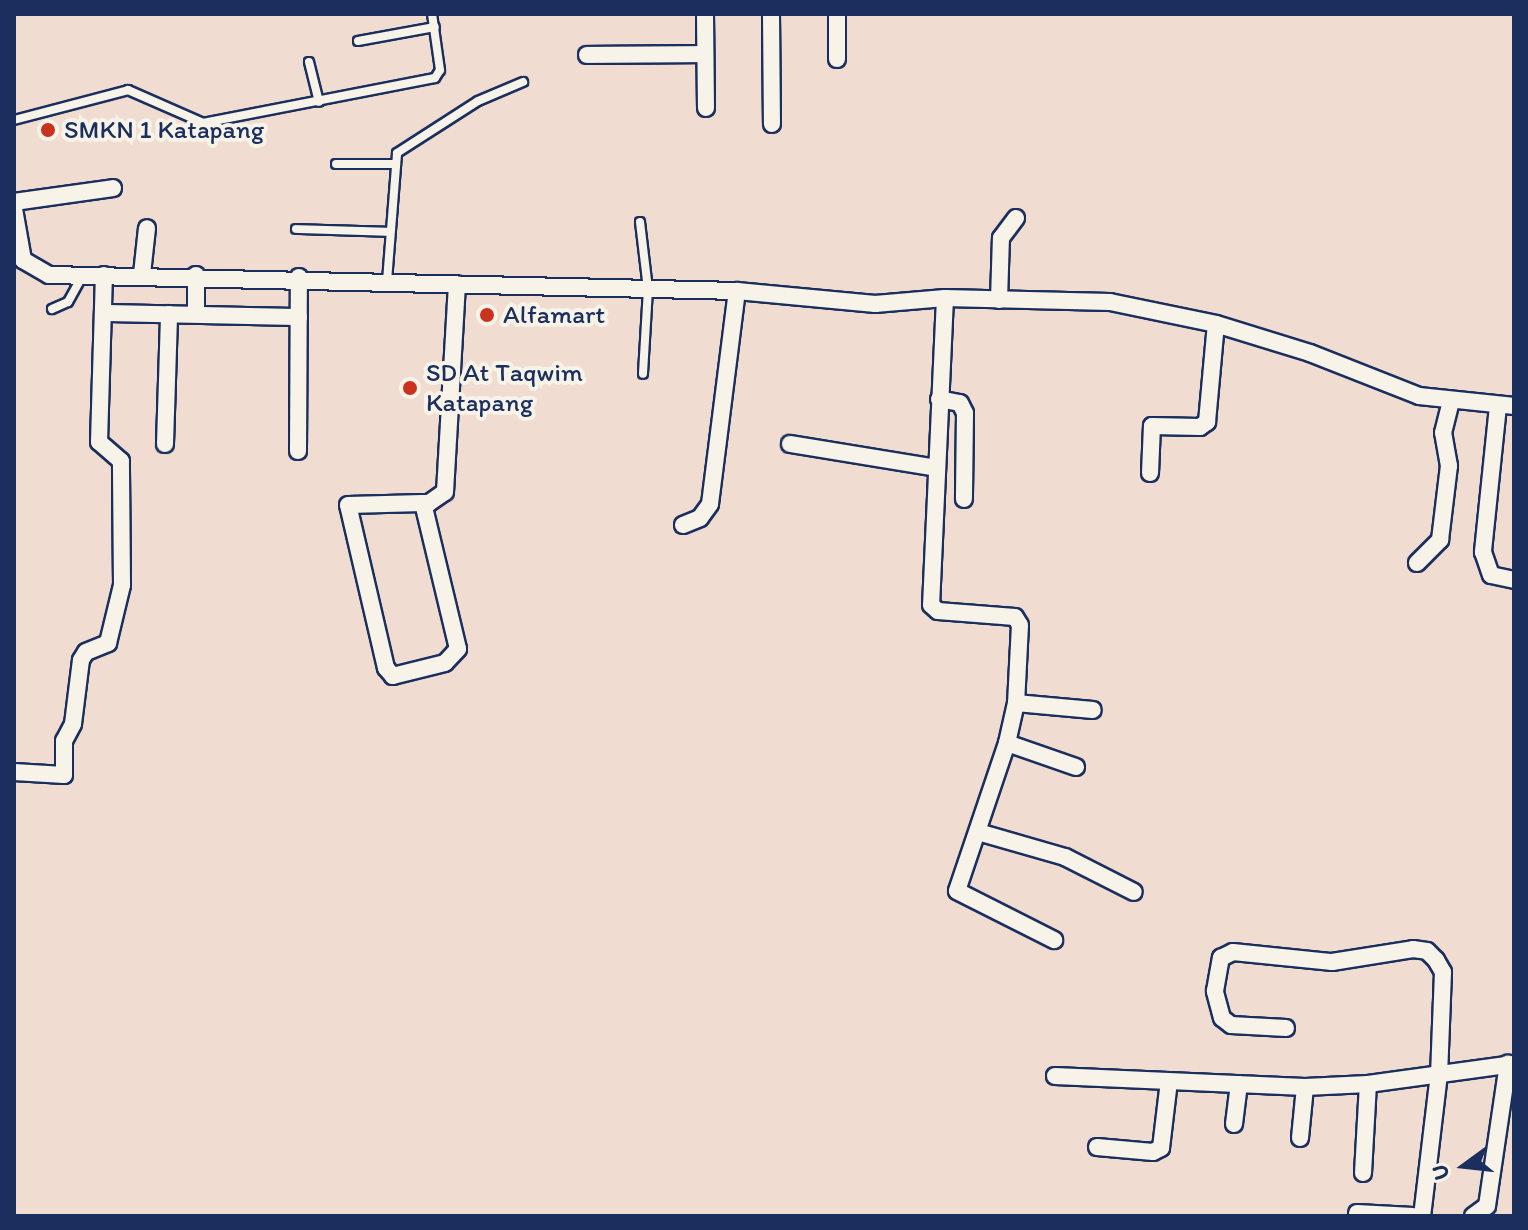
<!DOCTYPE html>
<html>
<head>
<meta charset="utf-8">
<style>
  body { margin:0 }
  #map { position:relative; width:1528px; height:1230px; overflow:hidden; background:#f0dcd0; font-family:Itim,sans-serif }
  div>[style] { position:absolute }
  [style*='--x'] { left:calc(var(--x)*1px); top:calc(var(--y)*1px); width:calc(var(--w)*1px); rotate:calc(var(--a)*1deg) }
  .roads { filter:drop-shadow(2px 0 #1b2f5e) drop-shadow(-2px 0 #1b2f5e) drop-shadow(0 2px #1b2f5e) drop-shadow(0 -2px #1b2f5e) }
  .lane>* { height:8px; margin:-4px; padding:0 4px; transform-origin:4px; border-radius:4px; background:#f7f3e8 }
  .street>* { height:16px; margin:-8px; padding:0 8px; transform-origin:8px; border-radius:8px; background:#f7f3e8 }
  .dots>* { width:22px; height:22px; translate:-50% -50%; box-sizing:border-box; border:4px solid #f7f3e8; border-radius:50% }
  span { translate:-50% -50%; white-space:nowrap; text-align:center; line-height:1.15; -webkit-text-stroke:8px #f7f3e8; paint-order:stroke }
  .poi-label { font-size:26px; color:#1b2f5e }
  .left { translate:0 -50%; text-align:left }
  .frame { position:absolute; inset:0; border:16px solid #1b2f5e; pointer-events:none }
  .north { position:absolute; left:1424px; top:1126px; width:80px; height:80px; -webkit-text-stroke:6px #f7f3e8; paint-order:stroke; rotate:255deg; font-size:22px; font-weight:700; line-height:32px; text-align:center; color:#1b2f5e }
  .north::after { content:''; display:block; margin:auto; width:28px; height:36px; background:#1b2f5e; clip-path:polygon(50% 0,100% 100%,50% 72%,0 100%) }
</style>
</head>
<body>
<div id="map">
  <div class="roads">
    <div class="lane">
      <div style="--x:358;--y:41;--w:78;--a:-10.3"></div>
      <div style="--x:309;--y:62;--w:41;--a:76"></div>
      <div style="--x:14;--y:120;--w:118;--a:-14.7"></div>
      <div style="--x:128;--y:90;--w:82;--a:23.7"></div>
      <div style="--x:203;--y:123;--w:236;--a:-11"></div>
      <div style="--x:435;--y:78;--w:9;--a:-58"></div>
      <div style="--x:440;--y:70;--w:57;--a:-98.1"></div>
      <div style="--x:336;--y:164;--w:57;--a:0"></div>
      <div style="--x:640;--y:222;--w:67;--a:83.2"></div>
      <div style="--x:648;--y:289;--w:85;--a:93.4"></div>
      <div style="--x:296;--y:229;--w:94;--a:1.8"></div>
      <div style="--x:387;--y:281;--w:128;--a:-85.5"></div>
      <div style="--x:397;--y:153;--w:96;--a:-32.7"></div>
      <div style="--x:478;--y:101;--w:49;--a:-22.9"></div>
      <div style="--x:52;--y:309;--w:17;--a:-24"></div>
      <div style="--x:68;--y:302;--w:31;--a:-61"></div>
    </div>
    <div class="street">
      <div style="--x:705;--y:14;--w:94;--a:89.4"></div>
      <div style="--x:771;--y:14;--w:110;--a:89.5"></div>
      <div style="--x:837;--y:14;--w:45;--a:90"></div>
      <div style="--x:587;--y:55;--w:118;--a:-0.5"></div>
      <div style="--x:14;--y:202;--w:100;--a:-8"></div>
      <div style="--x:14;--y:209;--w:52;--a:80"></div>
      <div style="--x:23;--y:260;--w:30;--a:30"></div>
      <div style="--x:49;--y:275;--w:688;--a:1.33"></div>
      <div style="--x:737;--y:291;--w:139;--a:5.4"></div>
      <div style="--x:875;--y:304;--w:70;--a:-4.9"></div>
      <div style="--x:945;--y:298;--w:165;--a:1.4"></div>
      <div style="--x:1110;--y:302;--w:108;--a:11.7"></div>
      <div style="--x:1216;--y:324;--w:98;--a:17.1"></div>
      <div style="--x:1310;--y:353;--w:117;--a:21.5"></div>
      <div style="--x:1419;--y:396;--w:96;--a:6"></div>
      <div style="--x:142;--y:274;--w:46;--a:-83.8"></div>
      <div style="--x:196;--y:275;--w:38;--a:90"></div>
      <div style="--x:945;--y:298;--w:307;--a:92.6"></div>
      <div style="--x:931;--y:605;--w:9;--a:41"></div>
      <div style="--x:938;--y:611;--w:77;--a:4.5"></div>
      <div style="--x:1015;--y:617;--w:9;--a:58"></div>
      <div style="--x:1020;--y:625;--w:78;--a:92.9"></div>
      <div style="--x:1016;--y:703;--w:41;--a:102.7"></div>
      <div style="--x:1007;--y:743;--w:156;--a:108.7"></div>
      <div style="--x:957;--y:891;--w:109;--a:26.8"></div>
      <div style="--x:999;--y:300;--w:62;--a:-88.2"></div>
      <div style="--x:1001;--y:238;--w:25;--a:-53"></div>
      <div style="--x:104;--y:313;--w:195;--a:1.2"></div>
      <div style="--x:939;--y:399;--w:21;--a:11"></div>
      <div style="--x:960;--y:403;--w:11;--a:63"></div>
      <div style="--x:965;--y:413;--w:86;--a:90.7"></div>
      <div style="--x:1498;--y:406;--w:147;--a:95.9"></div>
      <div style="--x:1483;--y:552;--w:24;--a:71"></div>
      <div style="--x:1491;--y:575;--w:24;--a:12"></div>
      <div style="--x:165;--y:444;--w:130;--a:-88.2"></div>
      <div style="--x:790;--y:444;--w:148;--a:9.3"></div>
      <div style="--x:298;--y:451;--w:174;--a:-89.7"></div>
      <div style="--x:1150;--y:473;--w:47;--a:-87.6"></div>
      <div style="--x:1152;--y:426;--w:48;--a:1.2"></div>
      <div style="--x:1200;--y:427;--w:9;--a:-36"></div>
      <div style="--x:1207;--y:422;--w:98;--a:-84.8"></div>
      <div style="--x:423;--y:503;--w:150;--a:76.5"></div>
      <div style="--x:458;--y:649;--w:19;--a:133"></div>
      <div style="--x:445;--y:663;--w:54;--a:166"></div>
      <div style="--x:393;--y:676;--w:11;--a:-131"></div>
      <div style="--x:386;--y:668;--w:167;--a:-103.1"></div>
      <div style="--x:348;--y:505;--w:75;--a:-1.5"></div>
      <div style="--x:423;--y:503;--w:6;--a:0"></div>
      <div style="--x:429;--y:503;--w:19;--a:-35"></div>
      <div style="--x:445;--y:492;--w:208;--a:-86.7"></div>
      <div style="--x:683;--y:525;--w:18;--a:-22"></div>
      <div style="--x:700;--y:518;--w:17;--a:-54"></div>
      <div style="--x:710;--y:504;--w:215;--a:-82.8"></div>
      <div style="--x:1417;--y:563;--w:33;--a:-45"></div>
      <div style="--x:1440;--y:540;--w:75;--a:-83.1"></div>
      <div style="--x:1449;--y:466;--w:34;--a:-100"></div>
      <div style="--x:1443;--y:433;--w:32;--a:-76"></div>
      <div style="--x:1016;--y:703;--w:77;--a:5.2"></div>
      <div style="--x:1007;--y:743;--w:73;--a:19.2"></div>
      <div style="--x:14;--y:772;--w:50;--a:3.4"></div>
      <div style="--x:64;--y:775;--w:34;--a:-90"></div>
      <div style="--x:64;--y:741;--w:19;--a:-62"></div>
      <div style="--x:73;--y:724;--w:64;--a:-82.9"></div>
      <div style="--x:81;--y:660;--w:9;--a:-58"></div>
      <div style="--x:86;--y:652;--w:24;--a:-22"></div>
      <div style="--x:108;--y:643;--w:60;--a:-76.4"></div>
      <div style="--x:122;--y:585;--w:124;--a:-90.5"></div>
      <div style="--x:121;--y:461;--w:29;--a:-139"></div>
      <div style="--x:99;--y:442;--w:167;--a:-88.3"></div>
      <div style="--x:978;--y:832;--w:91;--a:16"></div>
      <div style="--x:1065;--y:857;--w:77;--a:26.9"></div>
      <div style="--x:1286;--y:1028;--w:55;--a:-176.9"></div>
      <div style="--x:1231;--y:1025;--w:11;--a:-142"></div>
      <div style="--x:1222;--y:1018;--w:28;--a:-105"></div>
      <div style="--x:1215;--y:991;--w:34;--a:-80"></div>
      <div style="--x:1221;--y:958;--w:13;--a:-27"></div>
      <div style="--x:1233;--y:952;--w:100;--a:5.8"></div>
      <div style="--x:1332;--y:962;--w:82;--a:-9.1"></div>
      <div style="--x:1413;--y:949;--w:14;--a:8"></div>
      <div style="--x:1427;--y:951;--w:13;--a:45"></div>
      <div style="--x:1436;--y:960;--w:14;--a:60"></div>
      <div style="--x:1443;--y:972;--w:102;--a:92.2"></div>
      <div style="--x:1439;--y:1074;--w:143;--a:96.8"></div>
      <div style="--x:1055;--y:1076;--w:250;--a:2.5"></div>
      <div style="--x:1305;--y:1087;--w:63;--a:-2.7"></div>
      <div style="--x:1368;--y:1084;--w:147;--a:-7.8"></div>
      <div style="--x:1234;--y:1124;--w:40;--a:-82.9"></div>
      <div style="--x:1300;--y:1138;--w:51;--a:-84.4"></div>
      <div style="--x:1097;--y:1147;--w:56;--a:5.1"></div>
      <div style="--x:1153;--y:1152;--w:9;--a:-27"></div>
      <div style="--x:1161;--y:1148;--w:67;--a:-83.2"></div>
      <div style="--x:1363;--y:1173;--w:89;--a:-86.8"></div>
      <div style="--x:1357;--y:1213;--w:56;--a:3.1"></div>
      <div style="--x:1473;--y:1216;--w:17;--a:-36"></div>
      <div style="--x:1487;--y:1206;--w:144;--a:-81.6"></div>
    </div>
  </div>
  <div class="dots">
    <div style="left:48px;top:130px;background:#c8321e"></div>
    <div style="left:487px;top:315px;background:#c8321e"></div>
    <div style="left:410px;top:388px;background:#c8321e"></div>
  </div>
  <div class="poi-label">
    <span class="left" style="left:64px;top:130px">SMKN 1 Katapang</span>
    <span class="left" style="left:503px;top:315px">Alfamart</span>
    <span class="left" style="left:426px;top:388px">SD At Taqwim<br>Katapang</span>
  </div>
  <div class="frame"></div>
  <div class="north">U</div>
</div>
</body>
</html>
